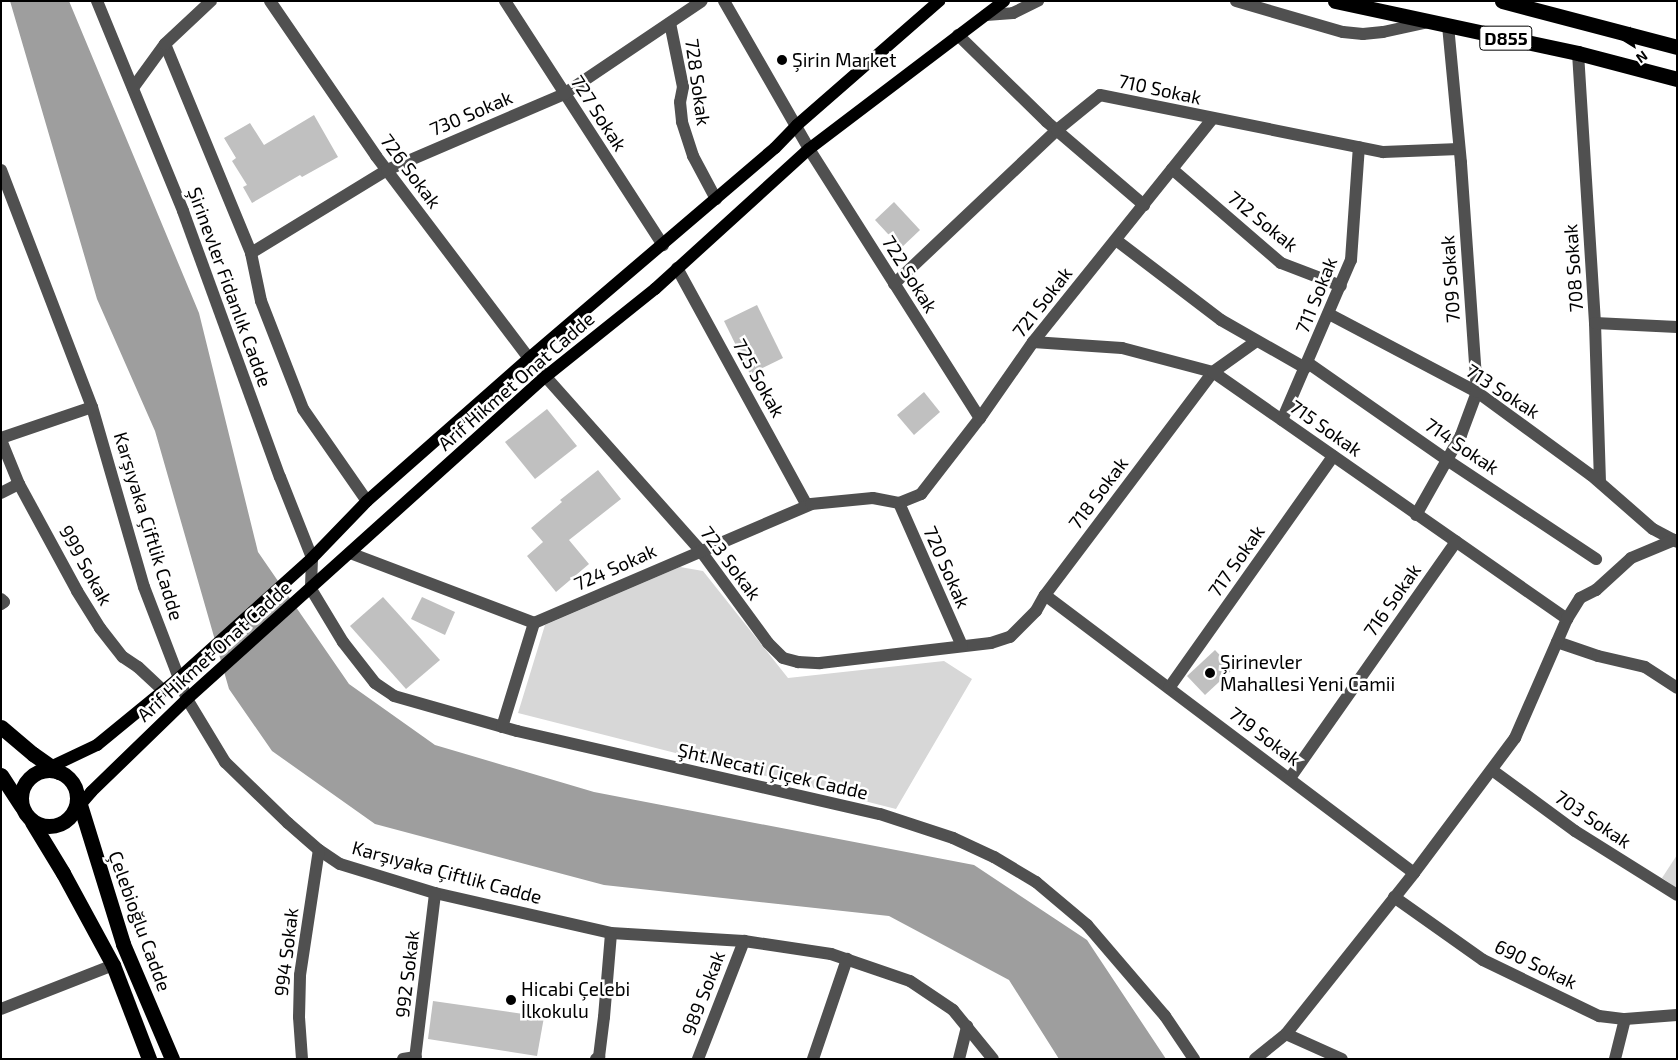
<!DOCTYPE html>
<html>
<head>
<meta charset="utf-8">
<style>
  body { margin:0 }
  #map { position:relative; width:1678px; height:1060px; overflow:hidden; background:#fff; font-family:"Exo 2",sans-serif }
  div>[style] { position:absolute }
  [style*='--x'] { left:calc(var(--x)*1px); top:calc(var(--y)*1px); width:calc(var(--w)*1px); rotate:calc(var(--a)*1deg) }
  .green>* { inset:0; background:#d7d7d7 }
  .water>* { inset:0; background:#9e9e9e }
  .building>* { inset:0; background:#c0c0c0 }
  .minor>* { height:12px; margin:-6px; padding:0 6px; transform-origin:6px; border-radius:6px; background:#505050 }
  .major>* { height:12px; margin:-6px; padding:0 6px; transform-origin:6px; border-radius:6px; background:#000 }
  .highway>* { height:15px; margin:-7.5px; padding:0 7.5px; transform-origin:7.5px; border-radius:7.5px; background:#000 }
  .highway>.ring { margin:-7.5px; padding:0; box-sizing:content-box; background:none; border:15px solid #000; border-radius:50% }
  .dots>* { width:14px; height:14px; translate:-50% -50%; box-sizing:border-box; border:2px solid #fff; border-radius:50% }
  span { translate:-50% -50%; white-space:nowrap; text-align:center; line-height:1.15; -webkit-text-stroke:5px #fff; paint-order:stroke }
  .shield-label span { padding:1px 4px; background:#fff; border:1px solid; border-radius:4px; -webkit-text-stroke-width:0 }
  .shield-label { font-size:18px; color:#000; font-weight:700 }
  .poi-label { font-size:19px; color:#000 }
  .left { translate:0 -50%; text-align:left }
  .street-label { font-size:19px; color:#000 }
  .frame { position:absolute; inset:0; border:2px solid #000; pointer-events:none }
  .north { position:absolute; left:1608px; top:20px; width:50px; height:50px; -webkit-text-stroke:4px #fff; paint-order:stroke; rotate:144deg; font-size:14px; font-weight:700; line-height:20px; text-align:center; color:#000 }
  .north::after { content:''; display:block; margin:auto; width:18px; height:22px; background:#000; clip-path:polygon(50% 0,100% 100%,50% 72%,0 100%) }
</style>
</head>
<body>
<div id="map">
  <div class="green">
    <div style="clip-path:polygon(680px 567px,703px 571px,788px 678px,944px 661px,972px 679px,896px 809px,518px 713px,545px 625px)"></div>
    <div style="clip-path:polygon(1677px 855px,1677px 888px,1662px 878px)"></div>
  </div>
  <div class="water">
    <div style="clip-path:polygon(10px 1px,69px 1px,199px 313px,258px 552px,349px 684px,435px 745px,594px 792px,974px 865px,1087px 940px,1166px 1059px,1059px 1059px,1009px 980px,889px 916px,604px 885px,375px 824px,272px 751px,229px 689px,155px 431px,97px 299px)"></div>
  </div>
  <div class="building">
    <div style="clip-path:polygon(314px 115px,338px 157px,302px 177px,300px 175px,252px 203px,243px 187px,247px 185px,232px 161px,236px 158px,224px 138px,250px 123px,264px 145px)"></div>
    <div style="clip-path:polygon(894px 202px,920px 230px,901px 248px,875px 220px)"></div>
    <div style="clip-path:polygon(757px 305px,783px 358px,750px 374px,724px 321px)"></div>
    <div style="clip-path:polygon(924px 392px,940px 412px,914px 435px,897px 415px)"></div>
    <div style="clip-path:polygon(547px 409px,577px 446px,535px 479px,505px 442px)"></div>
    <div style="clip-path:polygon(598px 470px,621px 499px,569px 540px,589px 564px,556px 592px,527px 556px,543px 542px,531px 528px,562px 502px,560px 500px)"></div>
    <div style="clip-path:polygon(383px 597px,440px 660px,406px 689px,350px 626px)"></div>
    <div style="clip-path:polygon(422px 597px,455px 612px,445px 635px,411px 619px)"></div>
    <div style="clip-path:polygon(1215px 650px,1233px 669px,1205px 695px,1187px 676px)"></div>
    <div style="clip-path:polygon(433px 1001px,544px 1017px,537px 1056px,428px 1039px)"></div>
  </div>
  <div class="minor">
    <div style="--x:97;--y:1;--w:227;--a:67.7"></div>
    <div style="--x:183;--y:211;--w:283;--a:70"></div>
    <div style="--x:280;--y:477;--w:87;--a:68.4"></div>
    <div style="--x:312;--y:558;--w:31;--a:92"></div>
    <div style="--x:311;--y:589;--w:62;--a:58.9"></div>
    <div style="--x:343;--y:642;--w:52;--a:52"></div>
    <div style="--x:375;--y:683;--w:23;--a:34"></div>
    <div style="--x:394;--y:696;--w:128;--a:15.9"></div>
    <div style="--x:517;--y:731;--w:372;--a:12.9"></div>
    <div style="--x:880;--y:814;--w:77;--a:18.2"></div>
    <div style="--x:953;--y:838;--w:45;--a:24.9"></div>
    <div style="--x:994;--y:857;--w:49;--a:30.8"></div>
    <div style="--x:1036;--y:882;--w:67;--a:40.1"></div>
    <div style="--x:1087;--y:925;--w:120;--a:49.4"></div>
    <div style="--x:1165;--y:1016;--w:52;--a:56"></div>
    <div style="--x:270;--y:1;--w:188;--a:55.6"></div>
    <div style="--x:376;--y:156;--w:253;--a:52.9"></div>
    <div style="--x:529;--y:358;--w:257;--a:48.3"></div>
    <div style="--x:700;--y:550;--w:115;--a:53.8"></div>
    <div style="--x:768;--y:643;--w:21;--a:45"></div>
    <div style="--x:783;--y:658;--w:16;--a:15"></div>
    <div style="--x:798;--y:662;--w:22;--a:3"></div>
    <div style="--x:820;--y:663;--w:172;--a:-6.7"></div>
    <div style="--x:991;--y:643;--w:20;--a:-18"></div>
    <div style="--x:1010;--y:637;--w:37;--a:-45"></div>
    <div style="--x:1036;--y:611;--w:18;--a:-61"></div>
    <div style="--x:1045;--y:595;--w:279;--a:-53"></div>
    <div style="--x:1213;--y:372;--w:52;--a:-35.5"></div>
    <div style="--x:505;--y:1;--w:291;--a:57.1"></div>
    <div style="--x:724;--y:1;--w:171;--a:60.1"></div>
    <div style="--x:809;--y:149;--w:319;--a:57.6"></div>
    <div style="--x:1236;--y:1;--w:111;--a:16.2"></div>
    <div style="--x:1343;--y:32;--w:20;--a:6"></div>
    <div style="--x:1363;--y:34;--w:20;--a:-6"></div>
    <div style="--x:1383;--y:32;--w:47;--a:-12.3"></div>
    <div style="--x:986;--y:15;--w:27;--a:-4"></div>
    <div style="--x:1013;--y:13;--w:28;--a:-26"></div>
    <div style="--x:670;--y:23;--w:65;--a:78.5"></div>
    <div style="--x:683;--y:87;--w:15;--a:101"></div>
    <div style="--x:680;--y:102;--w:20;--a:84"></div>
    <div style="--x:682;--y:122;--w:36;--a:72"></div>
    <div style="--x:693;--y:156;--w:49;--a:61.9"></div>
    <div style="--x:958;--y:35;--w:124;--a:44.3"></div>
    <div style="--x:1047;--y:122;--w:128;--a:40.6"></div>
    <div style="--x:165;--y:44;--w:226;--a:67.6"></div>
    <div style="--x:251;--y:253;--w:49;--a:78.2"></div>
    <div style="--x:261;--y:301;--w:116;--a:68.7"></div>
    <div style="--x:303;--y:409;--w:112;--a:55.2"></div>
    <div style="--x:1578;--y:53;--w:271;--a:86.4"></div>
    <div style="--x:1595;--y:323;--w:159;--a:88.2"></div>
    <div style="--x:133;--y:88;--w:54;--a:-54"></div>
    <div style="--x:165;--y:44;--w:63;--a:-43.1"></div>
    <div style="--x:1172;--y:169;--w:144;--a:40.8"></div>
    <div style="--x:1281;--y:263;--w:64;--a:21"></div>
    <div style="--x:1;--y:170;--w:254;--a:69"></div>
    <div style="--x:92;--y:407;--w:187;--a:73.9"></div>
    <div style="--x:144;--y:587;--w:120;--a:69"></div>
    <div style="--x:187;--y:699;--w:74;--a:58.9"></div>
    <div style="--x:225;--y:762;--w:88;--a:44.1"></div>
    <div style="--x:288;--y:823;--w:41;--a:41.1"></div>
    <div style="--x:319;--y:850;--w:25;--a:34"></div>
    <div style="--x:340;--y:864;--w:99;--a:17"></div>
    <div style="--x:435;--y:893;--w:180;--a:12.8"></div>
    <div style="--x:611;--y:933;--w:133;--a:3.4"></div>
    <div style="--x:744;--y:941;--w:88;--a:8.5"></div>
    <div style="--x:831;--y:954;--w:83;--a:18.9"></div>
    <div style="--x:910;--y:981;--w:52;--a:34"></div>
    <div style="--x:953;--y:1010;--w:63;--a:50.8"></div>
    <div style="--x:1116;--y:240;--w:132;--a:37.3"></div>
    <div style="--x:1221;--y:320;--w:97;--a:29.7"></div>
    <div style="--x:251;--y:253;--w:159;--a:-31.4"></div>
    <div style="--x:387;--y:170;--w:193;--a:-23.2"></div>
    <div style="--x:564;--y:94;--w:166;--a:-34"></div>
    <div style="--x:677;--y:268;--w:270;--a:61.3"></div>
    <div style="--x:894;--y:284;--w:224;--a:-43.4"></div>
    <div style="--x:1057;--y:130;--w:55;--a:-39.1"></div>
    <div style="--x:1100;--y:95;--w:289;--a:11.4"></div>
    <div style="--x:1383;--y:152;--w:76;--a:-2.3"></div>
    <div style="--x:1329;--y:314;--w:167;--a:27.8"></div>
    <div style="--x:1477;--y:392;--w:141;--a:36.1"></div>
    <div style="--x:1591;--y:475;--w:82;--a:41.1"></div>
    <div style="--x:1653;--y:529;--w:27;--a:28"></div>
    <div style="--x:1595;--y:323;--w:82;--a:2.8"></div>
    <div style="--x:1033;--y:342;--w:89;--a:3.9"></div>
    <div style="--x:1122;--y:348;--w:94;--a:14.8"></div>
    <div style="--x:1213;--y:372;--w:432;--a:34.9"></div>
    <div style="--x:1308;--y:363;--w:169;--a:34.9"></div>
    <div style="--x:1447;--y:460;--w:179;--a:33.6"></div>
    <div style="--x:1282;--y:420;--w:174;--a:-66.7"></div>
    <div style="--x:1351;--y:260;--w:113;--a:-86"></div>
    <div style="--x:1;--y:438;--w:96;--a:-18.8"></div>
    <div style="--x:1;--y:440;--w:48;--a:67.8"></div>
    <div style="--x:19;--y:484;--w:122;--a:61.5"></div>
    <div style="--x:77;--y:591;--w:44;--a:58.1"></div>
    <div style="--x:100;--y:628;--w:37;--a:52"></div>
    <div style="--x:123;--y:657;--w:18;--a:34"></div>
    <div style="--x:138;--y:667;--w:35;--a:43"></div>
    <div style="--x:1;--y:493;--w:20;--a:-27"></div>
    <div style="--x:899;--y:503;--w:24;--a:-22"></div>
    <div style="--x:921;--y:494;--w:96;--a:-52.2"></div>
    <div style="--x:980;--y:418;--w:93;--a:-55.1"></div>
    <div style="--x:1033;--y:342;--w:286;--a:-51.2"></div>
    <div style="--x:899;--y:503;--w:156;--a:66.2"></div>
    <div style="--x:1416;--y:515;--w:92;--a:-60.6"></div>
    <div style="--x:1461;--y:435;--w:46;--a:-69.6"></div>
    <div style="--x:1477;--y:392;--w:230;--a:-94"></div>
    <div style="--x:1461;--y:163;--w:138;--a:-95.4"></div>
    <div style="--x:350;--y:553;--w:197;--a:20.8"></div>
    <div style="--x:534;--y:623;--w:301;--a:-23.2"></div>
    <div style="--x:811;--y:504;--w:62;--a:-5.5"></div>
    <div style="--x:873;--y:498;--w:26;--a:11"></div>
    <div style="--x:1045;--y:595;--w:462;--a:37"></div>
    <div style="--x:1;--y:599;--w:4;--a:45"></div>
    <div style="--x:4;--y:602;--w:4;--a:146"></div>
    <div style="--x:1557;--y:642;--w:43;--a:18.9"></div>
    <div style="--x:1598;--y:656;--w:48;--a:13.2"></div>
    <div style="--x:1645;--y:667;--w:38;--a:33"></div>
    <div style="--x:1169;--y:688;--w:284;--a:-54.7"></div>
    <div style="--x:502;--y:727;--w:109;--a:-72.9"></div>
    <div style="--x:1492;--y:770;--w:103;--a:36.3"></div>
    <div style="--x:1575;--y:831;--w:120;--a:32.1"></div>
    <div style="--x:1290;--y:778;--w:289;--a:-54.9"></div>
    <div style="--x:1394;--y:897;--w:109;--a:35.3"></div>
    <div style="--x:1483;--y:960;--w:129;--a:25.8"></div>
    <div style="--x:1599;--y:1016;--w:26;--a:7"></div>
    <div style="--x:1625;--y:1019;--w:52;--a:-4.4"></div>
    <div style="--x:1;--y:1009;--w:120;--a:-21.4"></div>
    <div style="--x:1286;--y:1034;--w:61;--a:24.1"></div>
    <div style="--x:302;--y:1059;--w:42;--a:-94.1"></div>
    <div style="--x:299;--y:1017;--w:42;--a:-88.6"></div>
    <div style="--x:300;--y:975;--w:126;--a:-81.4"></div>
    <div style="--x:403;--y:1059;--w:13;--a:-9"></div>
    <div style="--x:415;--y:1059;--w:167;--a:-83.1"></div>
    <div style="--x:596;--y:1059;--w:4;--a:-34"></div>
    <div style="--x:599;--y:1057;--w:40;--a:-82.9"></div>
    <div style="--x:604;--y:1017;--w:84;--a:-85.2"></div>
    <div style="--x:698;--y:1059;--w:127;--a:-68.7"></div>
    <div style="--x:813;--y:1059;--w:106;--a:-71.2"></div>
    <div style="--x:959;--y:1059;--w:34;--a:-76"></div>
    <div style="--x:1255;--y:1059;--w:40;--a:-39"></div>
    <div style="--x:1286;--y:1034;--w:206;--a:-51.5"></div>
    <div style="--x:1414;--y:873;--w:169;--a:-53.2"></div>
    <div style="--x:1515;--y:738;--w:130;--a:-66.4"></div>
    <div style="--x:1567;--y:619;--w:25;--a:-58"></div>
    <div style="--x:1580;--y:598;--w:18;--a:-27"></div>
    <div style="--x:1596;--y:590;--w:47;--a:-42.4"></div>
    <div style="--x:1631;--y:558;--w:47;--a:-22.7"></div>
    <div style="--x:1615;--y:1059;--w:41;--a:-76"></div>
  </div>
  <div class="major">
    <div style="--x:42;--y:771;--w:61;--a:-25.3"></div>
    <div style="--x:97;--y:745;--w:107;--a:-39.3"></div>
    <div style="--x:180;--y:677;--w:178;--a:-42"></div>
    <div style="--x:312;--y:558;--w:79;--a:-46"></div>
    <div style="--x:367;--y:501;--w:216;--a:-41.4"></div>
    <div style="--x:529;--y:358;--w:323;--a:-40.5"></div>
    <div style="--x:775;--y:148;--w:32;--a:-46"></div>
    <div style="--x:797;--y:125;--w:189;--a:-41.1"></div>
    <div style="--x:73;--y:813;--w:28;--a:-49"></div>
    <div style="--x:91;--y:792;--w:134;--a:-44.1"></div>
    <div style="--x:187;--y:699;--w:482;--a:-42"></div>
    <div style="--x:545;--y:377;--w:141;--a:-38.7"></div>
    <div style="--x:655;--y:289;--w:208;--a:-42.3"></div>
    <div style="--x:809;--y:149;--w:245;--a:-37.2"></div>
  </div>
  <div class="highway">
    <div style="--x:1335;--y:1;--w:249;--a:12.1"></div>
    <div style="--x:1578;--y:53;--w:102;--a:14.7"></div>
    <div style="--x:1502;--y:1;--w:181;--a:14.7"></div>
    <div style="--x:1;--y:727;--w:42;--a:40.2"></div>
    <div style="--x:33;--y:754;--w:32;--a:35"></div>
    <div class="ring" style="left:21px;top:770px;width:41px;height:41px"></div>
    <div style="--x:1;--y:775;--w:37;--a:57"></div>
    <div style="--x:77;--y:795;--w:156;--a:72.8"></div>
    <div style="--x:123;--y:944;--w:125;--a:66.9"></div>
    <div style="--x:32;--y:822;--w:60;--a:58.7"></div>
    <div style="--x:63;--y:873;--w:105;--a:61.5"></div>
    <div style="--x:113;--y:965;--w:101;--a:69"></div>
  </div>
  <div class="dots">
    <div style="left:782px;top:60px;background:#000"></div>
    <div style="left:1210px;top:673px;background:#000"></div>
    <div style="left:511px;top:1000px;background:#000"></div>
  </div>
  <div class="shield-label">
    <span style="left:1506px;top:38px">D855</span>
  </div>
  <div class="poi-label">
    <span class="left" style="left:792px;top:60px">Şirin Market</span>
    <span class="left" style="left:1220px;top:673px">Şirinevler<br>Mahallesi Yeni Camii</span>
    <span class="left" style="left:521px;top:1000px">Hicabi Çelebi<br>İlkokulu</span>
  </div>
  <div class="street-label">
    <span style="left:698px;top:82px;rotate:82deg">728 Sokak</span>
    <span style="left:1160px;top:89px;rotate:12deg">710 Sokak</span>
    <span style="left:471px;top:113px;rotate:-23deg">730 Sokak</span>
    <span style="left:599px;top:113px;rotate:57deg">727 Sokak</span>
    <span style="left:411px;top:171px;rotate:53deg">726 Sokak</span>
    <span style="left:1263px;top:221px;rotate:39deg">712 Sokak</span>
    <span style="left:1573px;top:268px;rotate:-94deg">708 Sokak</span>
    <span style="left:910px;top:274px;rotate:58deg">722 Sokak</span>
    <span style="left:1450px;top:279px;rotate:-94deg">709 Sokak</span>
    <span style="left:230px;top:287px;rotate:70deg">Şirinevler Fidanlık Cadde</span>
    <span style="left:1316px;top:295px;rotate:-68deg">711 Sokak</span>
    <span style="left:1042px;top:302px;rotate:-52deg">721 Sokak</span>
    <span style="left:759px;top:378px;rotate:61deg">725 Sokak</span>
    <span style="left:516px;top:381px;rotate:-41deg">Arif Hikmet Onat Cadde</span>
    <span style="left:1503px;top:391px;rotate:33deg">713 Sokak</span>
    <span style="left:1326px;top:428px;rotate:35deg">715 Sokak</span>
    <span style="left:1462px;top:446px;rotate:34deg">714 Sokak</span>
    <span style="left:1098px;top:493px;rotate:-53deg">718 Sokak</span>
    <span style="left:149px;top:526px;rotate:73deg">Karşıyaka Çiftlik Cadde</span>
    <span style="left:1236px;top:561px;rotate:-55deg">717 Sokak</span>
    <span style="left:731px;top:563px;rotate:53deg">723 Sokak</span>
    <span style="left:86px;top:565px;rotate:61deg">999 Sokak</span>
    <span style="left:615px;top:567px;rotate:-24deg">724 Sokak</span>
    <span style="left:947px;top:567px;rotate:66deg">720 Sokak</span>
    <span style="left:1392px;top:600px;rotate:-55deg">716 Sokak</span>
    <span style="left:214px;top:651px;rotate:-42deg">Arif Hikmet Onat Cadde</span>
    <span style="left:1265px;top:736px;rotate:37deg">719 Sokak</span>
    <span style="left:773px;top:771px;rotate:13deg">Şht.Necati Çiçek Cadde</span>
    <span style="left:1593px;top:819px;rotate:34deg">703 Sokak</span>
    <span style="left:447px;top:872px;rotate:15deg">Karşıyaka Çiftlik Cadde</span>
    <span style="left:140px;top:921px;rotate:70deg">Çelebioğlu Cadde</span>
    <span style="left:286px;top:952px;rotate:-83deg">994 Sokak</span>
    <span style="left:1536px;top:964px;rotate:26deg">690 Sokak</span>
    <span style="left:407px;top:974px;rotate:-83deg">992 Sokak</span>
    <span style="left:703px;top:993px;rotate:-69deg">989 Sokak</span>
  </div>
  <div class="frame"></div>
  <div class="north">N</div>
</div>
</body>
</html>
